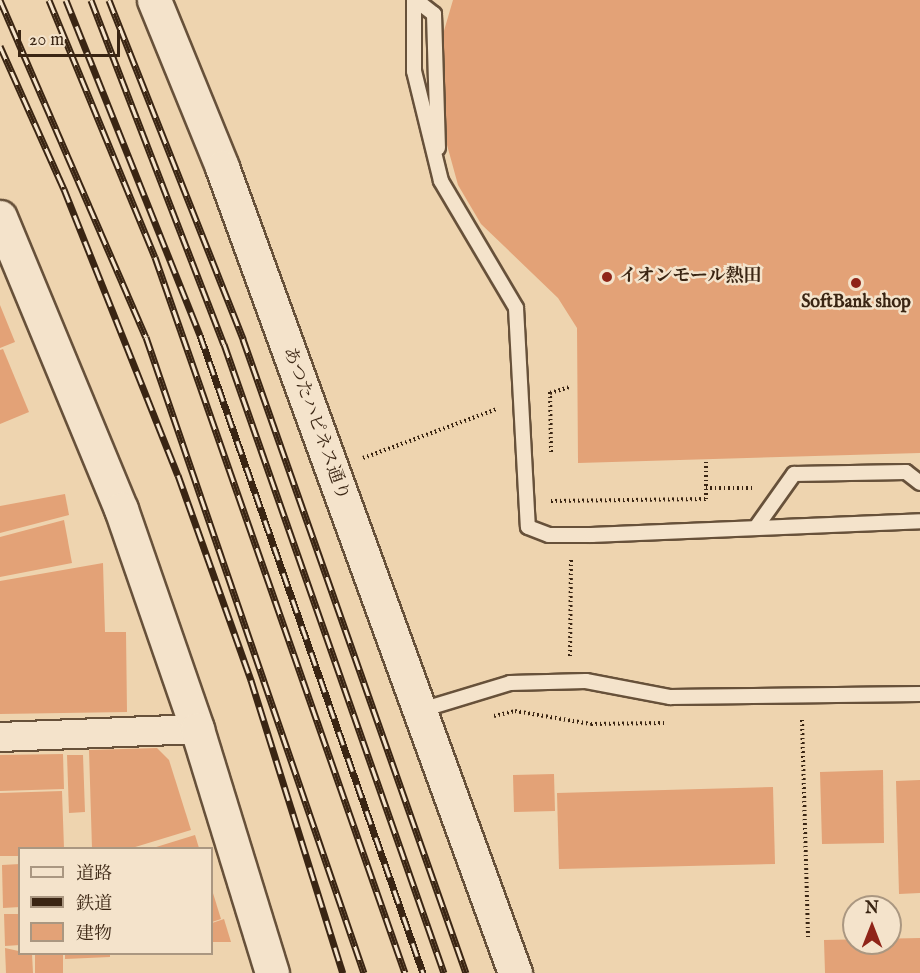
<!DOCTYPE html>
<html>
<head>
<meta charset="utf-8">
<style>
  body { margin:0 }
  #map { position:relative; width:920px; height:973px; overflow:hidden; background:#eed4af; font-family:"IM FELL English","Noto Serif JP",serif }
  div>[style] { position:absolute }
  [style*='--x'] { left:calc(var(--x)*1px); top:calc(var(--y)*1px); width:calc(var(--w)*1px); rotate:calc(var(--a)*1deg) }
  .building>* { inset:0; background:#e3a277 }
  .path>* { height:4px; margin-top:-2px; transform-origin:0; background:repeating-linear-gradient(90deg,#3a2513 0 1.5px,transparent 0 4.5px) }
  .roads { filter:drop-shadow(2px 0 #67513a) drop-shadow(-2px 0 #67513a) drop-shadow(0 2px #67513a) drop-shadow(0 -2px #67513a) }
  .service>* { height:14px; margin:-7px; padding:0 7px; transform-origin:7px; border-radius:7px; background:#f4e3cb }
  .minor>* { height:28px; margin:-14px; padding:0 14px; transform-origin:14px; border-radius:14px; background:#f4e3cb }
  .tertiary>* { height:33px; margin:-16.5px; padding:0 16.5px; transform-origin:16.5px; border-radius:16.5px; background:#f4e3cb }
  .rail>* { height:7px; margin-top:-3.5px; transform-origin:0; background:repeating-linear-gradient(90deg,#f4e3cb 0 14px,#3a2513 0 28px); box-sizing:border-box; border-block:2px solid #3a2513 }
  .dots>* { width:16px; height:16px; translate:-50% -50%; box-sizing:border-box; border:3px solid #f4e3cb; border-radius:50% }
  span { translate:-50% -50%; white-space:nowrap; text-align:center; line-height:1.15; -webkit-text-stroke:5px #f4e3cb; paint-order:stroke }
  .poi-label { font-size:18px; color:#3a2513; font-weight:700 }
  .left { translate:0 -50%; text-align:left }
  .street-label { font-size:18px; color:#3a2513 }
  .legend { position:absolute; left:18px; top:847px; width:195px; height:108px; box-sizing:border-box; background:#f4e3cb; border:2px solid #aa9781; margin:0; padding:8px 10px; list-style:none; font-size:18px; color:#3a2513 }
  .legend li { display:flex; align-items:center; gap:12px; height:30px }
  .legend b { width:30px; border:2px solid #aa9781 }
  .north { position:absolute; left:842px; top:895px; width:60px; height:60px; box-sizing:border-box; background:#f4e3cb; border:2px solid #aa9781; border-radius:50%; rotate:0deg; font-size:16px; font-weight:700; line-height:24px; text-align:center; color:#3a2513 }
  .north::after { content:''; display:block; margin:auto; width:21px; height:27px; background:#8f2418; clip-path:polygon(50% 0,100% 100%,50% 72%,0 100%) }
  .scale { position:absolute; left:18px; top:30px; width:102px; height:27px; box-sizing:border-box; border:3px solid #3a2513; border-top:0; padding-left:8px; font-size:18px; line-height:21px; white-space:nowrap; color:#3a2513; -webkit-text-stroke:4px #f4e3cb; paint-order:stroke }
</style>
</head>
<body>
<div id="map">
  <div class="building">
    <div style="clip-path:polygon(453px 0,920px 0,920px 453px,578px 463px,577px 328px,558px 298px,481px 224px,458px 185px,444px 134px,441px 41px)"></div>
    <div style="clip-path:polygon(0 305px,15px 342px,0 348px)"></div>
    <div style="clip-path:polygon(3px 349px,29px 412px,0 424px,0 350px)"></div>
    <div style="clip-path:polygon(65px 494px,69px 515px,0 533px,0 506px)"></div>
    <div style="clip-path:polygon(64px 520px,72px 563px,0 577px,0 537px)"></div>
    <div style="clip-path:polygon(103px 563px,105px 632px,126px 632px,127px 712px,0 714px,0 581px)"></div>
    <div style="clip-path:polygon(157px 748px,169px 760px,191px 830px,132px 848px,92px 848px,89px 750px)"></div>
    <div style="clip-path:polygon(63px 754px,64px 789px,0 791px,0 755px)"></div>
    <div style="clip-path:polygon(67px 755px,83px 755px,85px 812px,69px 813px)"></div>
    <div style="clip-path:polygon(883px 770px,884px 843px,822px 844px,820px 772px)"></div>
    <div style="clip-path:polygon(554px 774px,555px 811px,514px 812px,513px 775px)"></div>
    <div style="clip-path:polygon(920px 780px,920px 893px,899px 894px,896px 781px)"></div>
    <div style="clip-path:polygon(773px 787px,775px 864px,559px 869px,557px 793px)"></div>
    <div style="clip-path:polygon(62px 791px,64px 848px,20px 848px,20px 856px,0 856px,0 793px)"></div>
    <div style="clip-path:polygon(195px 835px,199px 848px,153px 848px)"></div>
    <div style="clip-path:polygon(20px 864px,20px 907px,3px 908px,2px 865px)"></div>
    <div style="clip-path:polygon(212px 890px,221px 919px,212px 922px)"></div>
    <div style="clip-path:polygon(4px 914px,20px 914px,20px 945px,5px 946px)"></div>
    <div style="clip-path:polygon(224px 919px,231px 942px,212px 942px,212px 923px)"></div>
    <div style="clip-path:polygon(920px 938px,920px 973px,825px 973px,824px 940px)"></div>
    <div style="clip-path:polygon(5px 948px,32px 954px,33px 973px,6px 973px)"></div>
    <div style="clip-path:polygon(35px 954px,63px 954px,63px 973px,35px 973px)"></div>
    <div style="clip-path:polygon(65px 954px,110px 954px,110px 957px,65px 959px)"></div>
  </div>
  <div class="path">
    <div style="--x:550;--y:392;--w:60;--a:89"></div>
    <div style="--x:550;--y:393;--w:21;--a:-17"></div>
    <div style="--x:363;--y:458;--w:143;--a:-20.1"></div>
    <div style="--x:706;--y:488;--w:48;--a:0"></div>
    <div style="--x:551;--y:501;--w:155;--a:-0.7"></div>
    <div style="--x:706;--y:499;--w:39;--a:-90"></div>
    <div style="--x:570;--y:656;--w:99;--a:-89.4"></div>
    <div style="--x:494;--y:716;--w:22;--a:-13"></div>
    <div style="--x:515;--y:711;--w:77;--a:9.7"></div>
    <div style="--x:591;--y:724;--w:73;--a:-0.8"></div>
    <div style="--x:802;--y:720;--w:219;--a:88.4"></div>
  </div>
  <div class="roads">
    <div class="service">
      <div style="--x:414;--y:0;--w:71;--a:90"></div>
      <div style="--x:414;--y:71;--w:113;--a:76.2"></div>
      <div style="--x:441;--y:181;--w:147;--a:59.4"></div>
      <div style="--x:516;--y:308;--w:219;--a:86.9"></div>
      <div style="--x:528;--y:527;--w:22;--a:21"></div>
      <div style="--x:549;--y:535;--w:43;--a:0"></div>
      <div style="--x:592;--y:535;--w:328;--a:-2.4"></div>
      <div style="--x:416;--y:0;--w:23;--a:38"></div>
      <div style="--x:434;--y:14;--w:134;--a:88.3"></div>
      <div style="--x:757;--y:526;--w:64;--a:-54.6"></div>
      <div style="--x:794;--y:474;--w:112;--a:-1"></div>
      <div style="--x:906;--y:472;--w:18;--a:38"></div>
      <div style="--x:418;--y:711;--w:96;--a:-16.9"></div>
      <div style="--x:510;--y:683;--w:76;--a:-1.5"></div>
      <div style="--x:586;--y:681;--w:86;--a:10.8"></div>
      <div style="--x:670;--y:697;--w:250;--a:-0.7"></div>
    </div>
    <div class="minor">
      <div style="--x:0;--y:737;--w:197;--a:-2.3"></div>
    </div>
    <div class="tertiary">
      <div style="--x:154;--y:0;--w:180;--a:67.8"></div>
      <div style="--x:222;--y:167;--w:858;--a:70.02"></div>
      <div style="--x:0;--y:217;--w:316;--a:67.5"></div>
      <div style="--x:121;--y:509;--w:233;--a:70.9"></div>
      <div style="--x:197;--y:729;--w:255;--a:72.9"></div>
    </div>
  </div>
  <div class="rail">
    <div style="--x:0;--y:0;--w:367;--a:66.6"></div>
    <div style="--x:146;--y:337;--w:672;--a:71.08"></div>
    <div style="--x:49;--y:0;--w:278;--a:67.6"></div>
    <div style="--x:155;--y:257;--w:758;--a:70.75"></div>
    <div style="--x:66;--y:0;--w:361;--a:68.2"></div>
    <div style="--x:200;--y:335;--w:676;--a:70.73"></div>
    <div style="--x:91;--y:0;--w:369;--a:68.9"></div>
    <div style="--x:224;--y:344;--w:666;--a:70.72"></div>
    <div style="--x:109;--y:0;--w:365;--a:68.4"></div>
    <div style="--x:243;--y:339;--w:672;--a:70.62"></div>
    <div style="--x:0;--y:46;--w:157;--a:65.9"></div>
    <div style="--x:64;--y:189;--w:308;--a:68.3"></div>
    <div style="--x:178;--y:475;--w:218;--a:70.4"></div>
    <div style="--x:251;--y:680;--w:307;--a:72.6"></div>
  </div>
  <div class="dots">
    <div style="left:607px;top:277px;background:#8f2418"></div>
    <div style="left:856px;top:283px;background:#8f2418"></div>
  </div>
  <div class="poi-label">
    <span class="left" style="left:619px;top:277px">イオンモール熱田</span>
    <span style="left:856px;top:303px">SoftBank shop</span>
  </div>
  <div class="street-label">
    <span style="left:315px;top:424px;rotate:70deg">あつたハピネス通り</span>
  </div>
  <ul class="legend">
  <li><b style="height:8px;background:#f4e3cb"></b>道路</li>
  <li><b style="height:8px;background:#3a2513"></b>鉄道</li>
  <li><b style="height:16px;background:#e3a277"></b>建物</li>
  </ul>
  <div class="north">N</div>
  <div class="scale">20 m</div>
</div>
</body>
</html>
